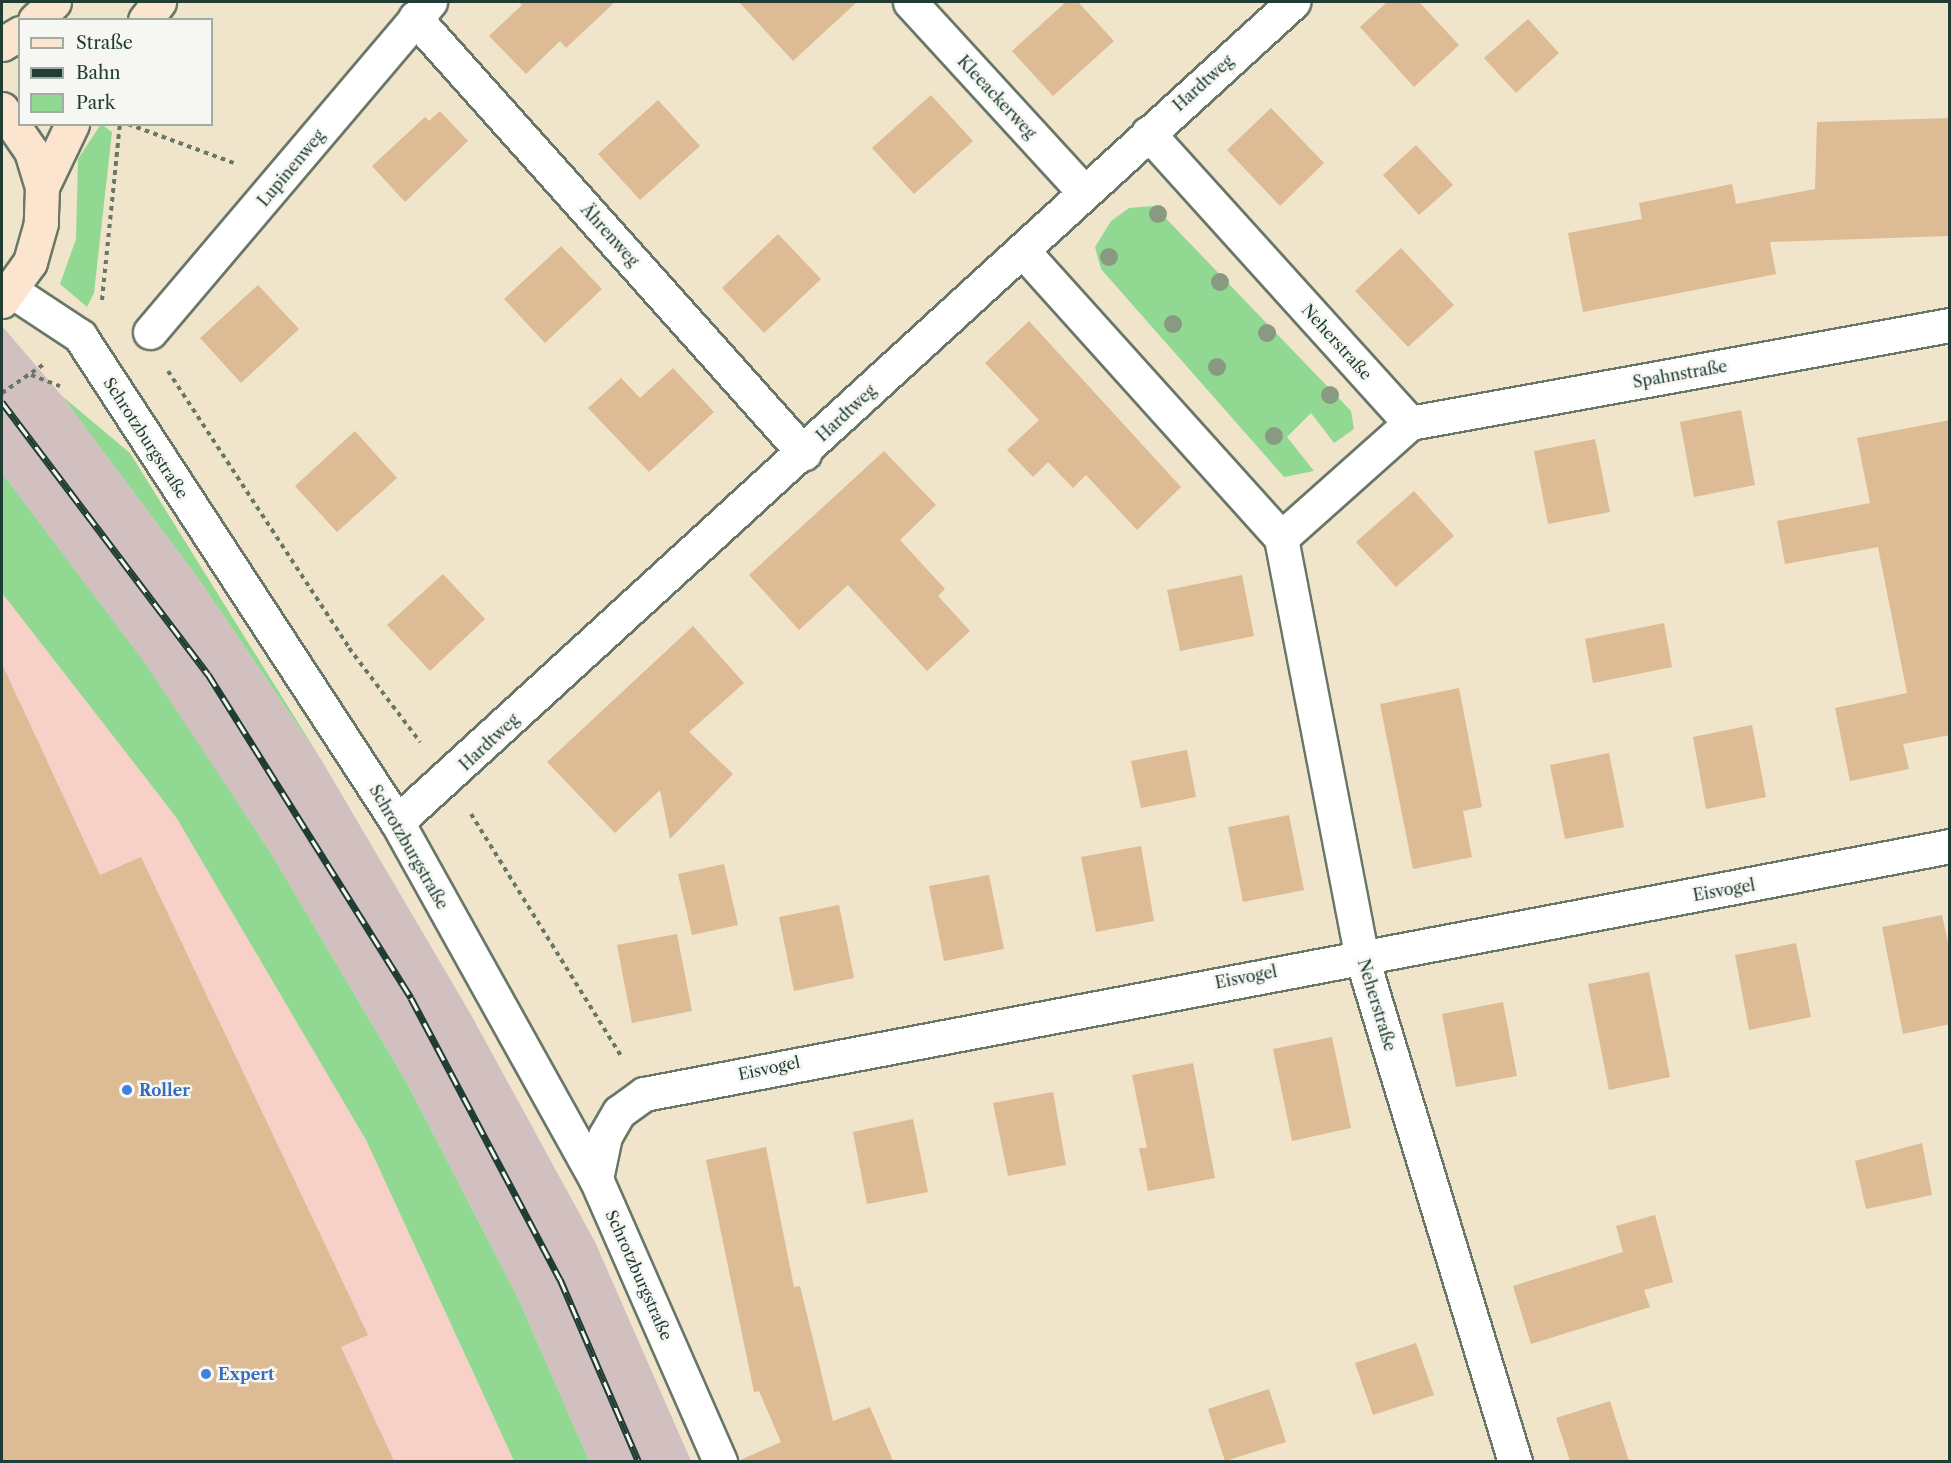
<!DOCTYPE html>
<html>
<head>
<meta charset="utf-8">
<style>
  body { margin:0 }
  #map { position:relative; width:1951px; height:1463px; overflow:hidden; background:#f0e4ca; font-family:"Libre Caslon Text",serif }
  div>[style] { position:absolute }
  [style*='--x'] { left:calc(var(--x)*1px); top:calc(var(--y)*1px); width:calc(var(--w)*1px); rotate:calc(var(--a)*1deg) }
  .built>* { inset:0; background:#f7d1c8 }
  .industrial>* { inset:0; background:#d2bfc0 }
  .green>* { inset:0; background:#91d993 }
  .building>* { inset:0; background:#ddbb94 }
  .path>* { height:4px; margin-top:-2px; transform-origin:0; background:repeating-linear-gradient(90deg,#687768 0 4.5px,transparent 0 9px) }
  .roads { filter:drop-shadow(2px 0 #687768) drop-shadow(-2px 0 #687768) drop-shadow(0 2px #687768) drop-shadow(0 -2px #687768) }
  .street>* { height:33px; margin:-16.5px; padding:0 16.5px; transform-origin:16.5px; border-radius:16.5px; background:#fff }
  .secondary>* { height:33px; margin:-16.5px; padding:0 16.5px; transform-origin:16.5px; border-radius:16.5px; background:#fbe5cf }
  .rail>* { height:7px; margin-top:-3.5px; transform-origin:0; background:repeating-linear-gradient(90deg,#f6f6f2 0 14px,#1f3d34 0 28px); box-sizing:border-box; border-block:2px solid #1f3d34 }
  .trees>* { width:18px; height:18px; margin:-9px; border-radius:50%; background:#8a9982 }
  .dots>* { width:16px; height:16px; translate:-50% -50%; box-sizing:border-box; border:3px solid #f6f6f2; border-radius:50% }
  span { translate:-50% -50%; white-space:nowrap; text-align:center; line-height:1.15; -webkit-text-stroke:5px #f6f6f2; paint-order:stroke }
  .street-label { font-size:16px; color:#1f3d34 }
  .shop-label { font-size:16px; color:#366cbe; font-weight:700 }
  .left { translate:0 -50%; text-align:left }
  .frame { position:absolute; inset:0; border:3px solid #1f3d34; pointer-events:none }
  .legend { position:absolute; left:18px; top:18px; width:195px; height:108px; box-sizing:border-box; background:#f6f6f2; border:2px solid #a0aca6; margin:0; padding:8px 10px; list-style:none; font-size:18px; color:#1f3d34 }
  .legend li { display:flex; align-items:center; gap:12px; height:30px }
  .legend b { width:30px; border:2px solid #a0aca6 }
</style>
</head>
<body>
<div id="map">
  <div class="built">
    <div style="clip-path:polygon(2px 593px,176px 817px,366px 1140px,514px 1461px,2px 1461px)"></div>
  </div>
  <div class="industrial">
    <div style="clip-path:polygon(2px 326px,62px 396px,198px 578px,322px 761px,470px 1013px,595px 1242px,691px 1461px,589px 1461px,519px 1300px,408px 1085px,269px 850px,144px 663px,2px 473px)"></div>
  </div>
  <div class="green">
    <div style="clip-path:polygon(101px 124px,112px 132px,94px 293px,87px 307px,60px 284px,76px 239px,78px 159px)"></div>
    <div style="clip-path:polygon(1154px 206px,1351px 411px,1354px 429px,1334px 443px,1311px 413px,1287px 437px,1314px 471px,1284px 477px,1101px 269px,1095px 247px,1111px 221px,1129px 208px)"></div>
    <div style="clip-path:polygon(62px 396px,130px 453px,322px 761px,198px 578px)"></div>
    <div style="clip-path:polygon(2px 473px,145px 663px,269px 850px,408px 1085px,519px 1300px,589px 1461px,514px 1461px,366px 1140px,176px 817px,2px 593px)"></div>
  </div>
  <div class="building">
    <div style="clip-path:polygon(519px 2px,615px 2px,566px 48px,560px 41px,526px 74px,489px 36px,522px 5px)"></div>
    <div style="clip-path:polygon(739px 2px,857px 2px,793px 61px)"></div>
    <div style="clip-path:polygon(1066px 2px,1078px 2px,1114px 41px,1053px 96px,1012px 51px)"></div>
    <div style="clip-path:polygon(1387px 2px,1419px 2px,1459px 45px,1414px 87px,1360px 27px)"></div>
    <div style="clip-path:polygon(1528px 19px,1559px 53px,1516px 93px,1484px 58px)"></div>
    <div style="clip-path:polygon(931px 95px,973px 141px,914px 194px,872px 148px)"></div>
    <div style="clip-path:polygon(658px 100px,700px 146px,640px 200px,598px 154px)"></div>
    <div style="clip-path:polygon(1271px 108px,1324px 163px,1280px 206px,1227px 150px)"></div>
    <div style="clip-path:polygon(440px 111px,468px 141px,405px 202px,372px 166px,425px 117px,429px 121px)"></div>
    <div style="clip-path:polygon(1950px 118px,1950px 236px,1770px 242px,1776px 274px,1583px 312px,1568px 233px,1642px 219px,1639px 203px,1732px 184px,1736px 204px,1815px 189px,1817px 122px)"></div>
    <div style="clip-path:polygon(1416px 145px,1453px 185px,1419px 215px,1383px 175px)"></div>
    <div style="clip-path:polygon(778px 234px,821px 279px,764px 333px,722px 288px)"></div>
    <div style="clip-path:polygon(561px 246px,602px 289px,545px 343px,504px 299px)"></div>
    <div style="clip-path:polygon(1401px 248px,1454px 305px,1408px 347px,1355px 291px)"></div>
    <div style="clip-path:polygon(258px 285px,299px 329px,241px 383px,200px 338px)"></div>
    <div style="clip-path:polygon(1029px 321px,1181px 487px,1137px 530px,1086px 475px,1073px 488px,1048px 462px,1033px 477px,1007px 450px,1039px 420px,985px 363px)"></div>
    <div style="clip-path:polygon(673px 368px,714px 412px,649px 472px,588px 408px,621px 378px,640px 398px)"></div>
    <div style="clip-path:polygon(1741px 410px,1755px 485px,1694px 497px,1680px 422px)"></div>
    <div style="clip-path:polygon(1950px 420px,1950px 735px,1903px 744px,1909px 769px,1850px 781px,1835px 708px,1907px 693px,1878px 547px,1785px 564px,1777px 521px,1870px 503px,1857px 438px)"></div>
    <div style="clip-path:polygon(355px 431px,397px 478px,337px 532px,295px 486px)"></div>
    <div style="clip-path:polygon(1595px 439px,1610px 512px,1548px 524px,1534px 451px)"></div>
    <div style="clip-path:polygon(884px 451px,936px 505px,900px 540px,945px 589px,938px 596px,970px 631px,927px 671px,848px 585px,799px 630px,749px 575px)"></div>
    <div style="clip-path:polygon(1414px 491px,1454px 536px,1396px 587px,1356px 542px)"></div>
    <div style="clip-path:polygon(443px 574px,485px 619px,430px 671px,387px 625px)"></div>
    <div style="clip-path:polygon(1242px 575px,1254px 636px,1180px 651px,1167px 590px)"></div>
    <div style="clip-path:polygon(1664px 623px,1672px 667px,1593px 683px,1585px 639px)"></div>
    <div style="clip-path:polygon(693px 626px,744px 683px,689px 732px,733px 774px,670px 839px,660px 790px,615px 833px,547px 762px)"></div>
    <div style="clip-path:polygon(2px 664px,100px 875px,141px 857px,368px 1335px,341px 1347px,394px 1461px,2px 1461px)"></div>
    <div style="clip-path:polygon(1459px 688px,1482px 807px,1463px 811px,1472px 857px,1413px 869px,1380px 704px)"></div>
    <div style="clip-path:polygon(1752px 725px,1766px 797px,1706px 809px,1693px 737px)"></div>
    <div style="clip-path:polygon(1187px 750px,1196px 797px,1141px 808px,1131px 761px)"></div>
    <div style="clip-path:polygon(1609px 753px,1624px 827px,1565px 839px,1550px 765px)"></div>
    <div style="clip-path:polygon(1289px 815px,1304px 890px,1243px 902px,1228px 827px)"></div>
    <div style="clip-path:polygon(1141px 846px,1154px 921px,1096px 932px,1081px 857px)"></div>
    <div style="clip-path:polygon(724px 864px,738px 925px,692px 935px,678px 874px)"></div>
    <div style="clip-path:polygon(989px 875px,1004px 949px,944px 961px,929px 886px)"></div>
    <div style="clip-path:polygon(839px 905px,854px 978px,794px 991px,779px 917px)"></div>
    <div style="clip-path:polygon(1942px 915px,1950px 952px,1950px 1024px,1903px 1034px,1882px 927px)"></div>
    <div style="clip-path:polygon(677px 934px,692px 1011px,632px 1023px,617px 945px)"></div>
    <div style="clip-path:polygon(1796px 943px,1811px 1017px,1749px 1030px,1735px 955px)"></div>
    <div style="clip-path:polygon(1649px 972px,1670px 1077px,1609px 1090px,1588px 984px)"></div>
    <div style="clip-path:polygon(1503px 1002px,1517px 1076px,1456px 1087px,1442px 1014px)"></div>
    <div style="clip-path:polygon(1332px 1037px,1351px 1128px,1292px 1141px,1273px 1049px)"></div>
    <div style="clip-path:polygon(1193px 1063px,1215px 1178px,1148px 1191px,1139px 1148px,1147px 1148px,1132px 1075px)"></div>
    <div style="clip-path:polygon(1053px 1092px,1066px 1165px,1008px 1176px,993px 1103px)"></div>
    <div style="clip-path:polygon(913px 1119px,928px 1192px,867px 1204px,853px 1132px)"></div>
    <div style="clip-path:polygon(1922px 1143px,1932px 1195px,1866px 1209px,1855px 1161px)"></div>
    <div style="clip-path:polygon(766px 1147px,794px 1287px,800px 1286px,833px 1421px,870px 1407px,893px 1461px,738px 1461px,781px 1442px,759px 1391px,754px 1392px,706px 1160px)"></div>
    <div style="clip-path:polygon(1655px 1215px,1673px 1282px,1644px 1290px,1650px 1307px,1531px 1344px,1513px 1286px,1623px 1252px,1616px 1226px)"></div>
    <div style="clip-path:polygon(1416px 1343px,1434px 1395px,1373px 1415px,1355px 1363px)"></div>
    <div style="clip-path:polygon(1269px 1389px,1286px 1442px,1225px 1461px,1208px 1409px)"></div>
    <div style="clip-path:polygon(1610px 1401px,1629px 1461px,1570px 1461px,1556px 1418px)"></div>
  </div>
  <div class="path">
    <div style="--x:128;--y:124;--w:116;--a:20.2"></div>
    <div style="--x:102;--y:300;--w:177;--a:-84.2"></div>
    <div style="--x:168;--y:371;--w:331;--a:56.8"></div>
    <div style="--x:349;--y:648;--w:118;--a:52.9"></div>
    <div style="--x:31;--y:375;--w:31;--a:21"></div>
    <div style="--x:2;--y:393;--w:51;--a:-34.6"></div>
    <div style="--x:471;--y:814;--w:287;--a:58.2"></div>
  </div>
  <div class="roads">
    <div class="street">
      <div style="--x:910;--y:2;--w:258;--a:47.5"></div>
      <div style="--x:415;--y:18;--w:584;--a:48.2"></div>
      <div style="--x:1148;--y:133;--w:391;--a:47.9"></div>
      <div style="--x:1410;--y:423;--w:173;--a:138.3"></div>
      <div style="--x:1022;--y:250;--w:387;--a:48"></div>
      <div style="--x:1281;--y:538;--w:425;--a:79.1"></div>
      <div style="--x:1361;--y:955;--w:530;--a:73.1"></div>
      <div style="--x:12;--y:291;--w:82;--a:33.5"></div>
      <div style="--x:80;--y:336;--w:580;--a:56.89"></div>
      <div style="--x:397;--y:822;--w:409;--a:60.9"></div>
      <div style="--x:596;--y:1179;--w:309;--a:66.3"></div>
      <div style="--x:150;--y:332;--w:433;--a:-49.7"></div>
      <div style="--x:1410;--y:423;--w:549;--a:-10.29"></div>
      <div style="--x:397;--y:822;--w:1215;--a:-42.46"></div>
      <div style="--x:596;--y:1179;--w:44;--a:-78.2"></div>
      <div style="--x:605;--y:1136;--w:28;--a:-60"></div>
      <div style="--x:619;--y:1112;--w:31;--a:-36"></div>
      <div style="--x:644;--y:1094;--w:1329;--a:-10.75"></div>
    </div>
    <div class="secondary">
      <div style="--x:35;--y:20;--w:26;--a:-43"></div>
      <div style="--x:145;--y:20;--w:23;--a:-52"></div>
      <div style="--x:2;--y:44;--w:21;--a:-31"></div>
      <div style="--x:2;--y:109;--w:51;--a:55.4"></div>
      <div style="--x:31;--y:151;--w:38;--a:73"></div>
      <div style="--x:42;--y:187;--w:36;--a:92"></div>
      <div style="--x:41;--y:223;--w:41;--a:105.8"></div>
      <div style="--x:30;--y:262;--w:48;--a:125.7"></div>
      <div style="--x:42;--y:187;--w:70;--a:-64.5"></div>
    </div>
  </div>
  <div class="rail">
    <div style="--x:2;--y:402;--w:341;--a:52.9"></div>
    <div style="--x:208;--y:674;--w:382;--a:57.9"></div>
    <div style="--x:411;--y:998;--w:318;--a:62.1"></div>
    <div style="--x:560;--y:1279;--w:199;--a:66.7"></div>
  </div>
  <div class="trees">
    <div style="left:1158px;top:214px"></div>
    <div style="left:1109px;top:257px"></div>
    <div style="left:1220px;top:282px"></div>
    <div style="left:1173px;top:324px"></div>
    <div style="left:1267px;top:333px"></div>
    <div style="left:1217px;top:367px"></div>
    <div style="left:1330px;top:395px"></div>
    <div style="left:1274px;top:436px"></div>
  </div>
  <div class="dots">
    <div style="left:127px;top:1090px;background:#3f7fe0"></div>
    <div style="left:206px;top:1374px;background:#3f7fe0"></div>
  </div>
  <div class="street-label">
    <span style="left:1203px;top:83px;rotate:-42deg">Hardtweg</span>
    <span style="left:997px;top:97px;rotate:47deg">Kleeackerweg</span>
    <span style="left:291px;top:168px;rotate:-50deg">Lupinenweg</span>
    <span style="left:610px;top:235px;rotate:48deg">Ährenweg</span>
    <span style="left:1337px;top:342px;rotate:48deg">Neherstraße</span>
    <span style="left:1680px;top:374px;rotate:-10deg">Spahnstraße</span>
    <span style="left:846px;top:413px;rotate:-43deg">Hardtweg</span>
    <span style="left:146px;top:438px;rotate:57deg">Schrotzburgstraße</span>
    <span style="left:489px;top:742px;rotate:-43deg">Hardtweg</span>
    <span style="left:409px;top:847px;rotate:60deg">Schrotzburgstraße</span>
    <span style="left:1724px;top:890px;rotate:-10deg">Eisvogel</span>
    <span style="left:1246px;top:977px;rotate:-11deg">Eisvogel</span>
    <span style="left:1377px;top:1005px;rotate:73deg">Neherstraße</span>
    <span style="left:769px;top:1068px;rotate:-12deg">Eisvogel</span>
    <span style="left:639px;top:1275px;rotate:66deg">Schrotzburgstraße</span>
  </div>
  <div class="shop-label">
    <span class="left" style="left:139px;top:1090px">Roller</span>
    <span class="left" style="left:218px;top:1374px">Expert</span>
  </div>
  <div class="frame"></div>
  <ul class="legend">
  <li><b style="height:8px;background:#fbe5cf"></b>Straße</li>
  <li><b style="height:8px;background:#1f3d34"></b>Bahn</li>
  <li><b style="height:16px;background:#91d993"></b>Park</li>
  </ul>
</div>
</body>
</html>
